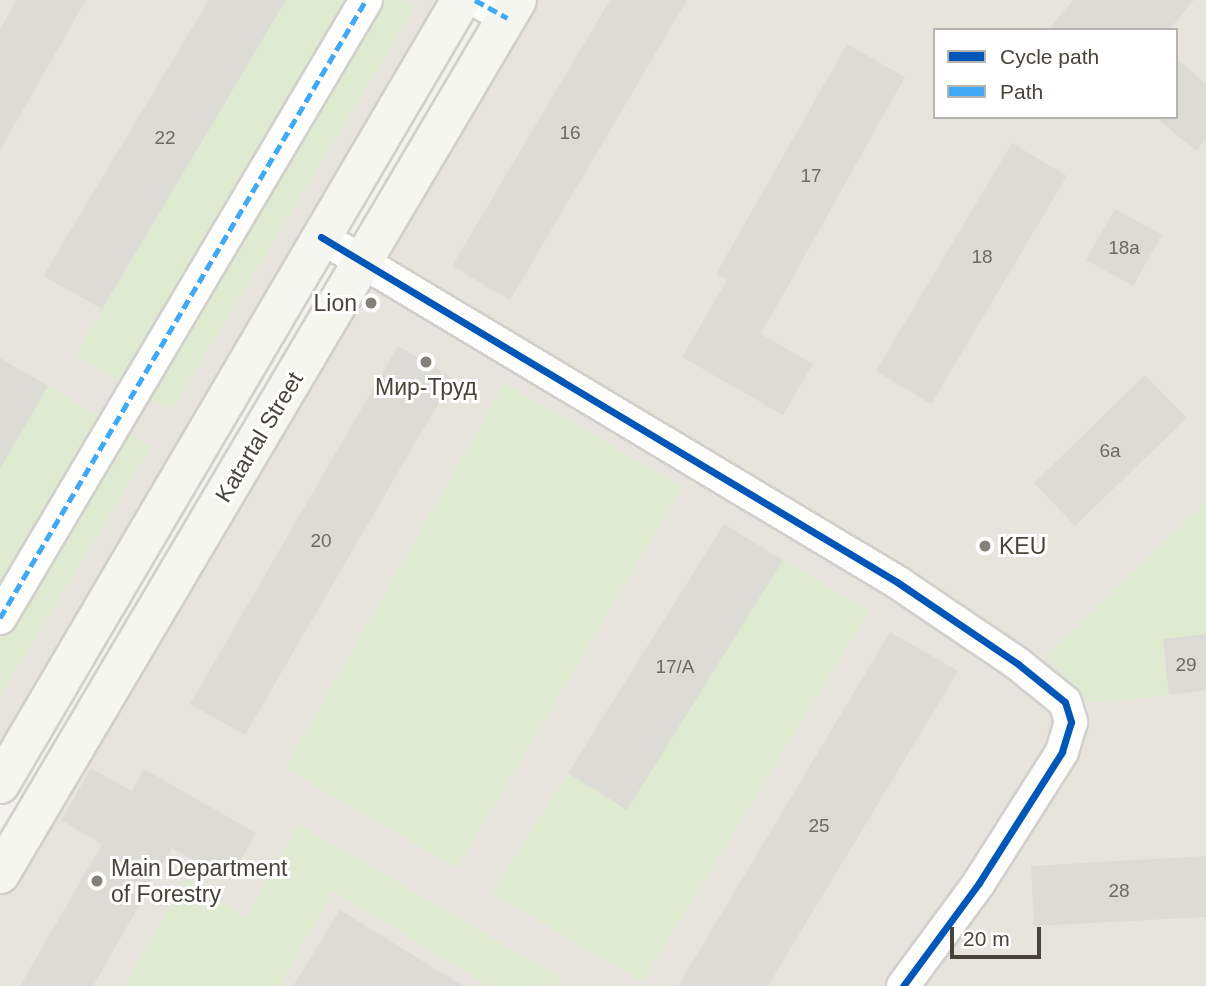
<!DOCTYPE html>
<html>
<head>
<meta charset="utf-8">
<style>
  body { margin:0 }
  #map { position:relative; width:1206px; height:986px; overflow:hidden; background:#f3f2ee; font-family:Arial,sans-serif }
  div>[style] { position:absolute }
  [style*='--x'] { left:calc(var(--x)*1px); top:calc(var(--y)*1px); width:calc(var(--w)*1px); rotate:calc(var(--a)*1deg) }
  .residential>* { inset:0; background:#e6e4dc }
  .green>* { inset:0; background:#dfebd0 }
  .building>* { inset:0; background:#dddbd6 }
  .roads { filter:drop-shadow(2px 0 #d1d0cc) drop-shadow(-2px 0 #d1d0cc) drop-shadow(0 2px #d1d0cc) drop-shadow(0 -2px #d1d0cc) }
  .street>* { height:32px; margin:-16px; padding:0 16px; transform-origin:16px; border-radius:16px; background:#fdfdfc }
  .secondary>* { height:38px; margin:-19px; padding:0 19px; transform-origin:19px; border-radius:19px; background:#f6f6f1 }
  .quiet>* { height:5px; margin-top:-2.5px; transform-origin:0; background:repeating-linear-gradient(90deg,#3fa9f5 0 10px,transparent 0 15px) }
  .cycleway>* { height:7px; margin:-3.5px; padding:0 3.5px; transform-origin:3.5px; border-radius:3.5px; background:#0057b8 }
  .dots>* { width:19px; height:19px; translate:-50% -50%; box-sizing:border-box; border:4px solid #fff; border-radius:50% }
  span { translate:-50% -50%; white-space:nowrap; text-align:center; line-height:1.15; -webkit-text-stroke:6px #fff; paint-order:stroke }
  .number-label { font-size:19px; color:#6f6a62 }
  .number-label span { -webkit-text-stroke-width:0 }
  .poi-label { font-size:23px; color:#49443a }
  .right { translate:-100% -50%; text-align:right }
  .left { translate:0 -50%; text-align:left }
  .street-label { font-size:23px; color:#49443a }
  .legend { position:absolute; left:933px; top:28px; width:245px; height:91px; box-sizing:border-box; background:#fff; border:2px solid #b6b4b0; margin:0; padding:9px 12px; list-style:none; font-size:21px; color:#49443a }
  .legend li { display:flex; align-items:center; gap:14px; height:35px }
  .legend b { width:35px; border:2px solid #b6b4b0 }
  .scale { position:absolute; left:950px; top:927px; width:91px; height:32px; box-sizing:border-box; border:4px solid #49443a; border-top:0; padding-left:9px; font-size:21px; line-height:24px; white-space:nowrap; color:#49443a; -webkit-text-stroke:5px #fff; paint-order:stroke }
</style>
</head>
<body>
<div id="map">
  <div class="residential">
    <div style="clip-path:polygon(0 0,461px 0,0 784px)"></div>
    <div style="clip-path:polygon(evenodd,517px 0,1206px 0,1206px 986px,0 986px,0 873px,517px 0,935px 30px,1176px 30px,1176px 117px,935px 117px,935px 30px)"></div>
  </div>
  <div class="green">
    <div style="clip-path:polygon(286px 0,404px 0,415px 7px,171px 411px,76px 355px)"></div>
    <div style="clip-path:polygon(505px 383px,682px 487px,457px 868px,285px 768px)"></div>
    <div style="clip-path:polygon(48px 386px,151px 447px,0 696px,0 469px)"></div>
    <div style="clip-path:polygon(1206px 502px,1206px 634px,1163px 639px,1169px 695px,1090px 703px,1047px 655px)"></div>
    <div style="clip-path:polygon(783px 560px,869px 611px,642px 982px,492px 893px,568px 773px,626px 809px)"></div>
    <div style="clip-path:polygon(298px 824px,561px 978px,556px 986px,489px 986px,333px 891px,279px 986px,124px 986px,187px 878px,246px 918px)"></div>
  </div>
  <div class="building">
    <div style="clip-path:polygon(17px 0,86px 0,0 150px,0 29px)"></div>
    <div style="clip-path:polygon(209px 0,286px 0,102px 309px,43px 276px)"></div>
    <div style="clip-path:polygon(610px 0,687px 0,510px 300px,452px 266px)"></div>
    <div style="clip-path:polygon(1073px 0,1194px 0,1169px 30px,1048px 30px)"></div>
    <div style="clip-path:polygon(847px 44px,905px 77px,761px 334px,813px 364px,783px 415px,682px 357px,727px 280px,716px 274px)"></div>
    <div style="clip-path:polygon(1176px 58px,1206px 84px,1206px 139px,1196px 151px,1155px 117px,1176px 117px)"></div>
    <div style="clip-path:polygon(1012px 143px,1067px 176px,931px 404px,876px 371px)"></div>
    <div style="clip-path:polygon(1115px 209px,1162px 235px,1133px 286px,1086px 260px)"></div>
    <div style="clip-path:polygon(398px 346px,453px 378px,245px 735px,190px 704px)"></div>
    <div style="clip-path:polygon(0 358px,48px 386px,0 469px)"></div>
    <div style="clip-path:polygon(1145px 375px,1187px 418px,1075px 526px,1034px 483px)"></div>
    <div style="clip-path:polygon(724px 524px,783px 560px,627px 810px,568px 773px)"></div>
    <div style="clip-path:polygon(890px 632px,958px 671px,768px 986px,678px 986px)"></div>
    <div style="clip-path:polygon(1206px 634px,1206px 690px,1169px 695px,1163px 639px)"></div>
    <div style="clip-path:polygon(91px 768px,132px 791px,144px 769px,256px 833px,229px 880px,172px 848px,93px 986px,20px 986px,102px 844px,61px 820px)"></div>
    <div style="clip-path:polygon(1206px 856px,1206px 917px,1034px 926px,1031px 866px)"></div>
    <div style="clip-path:polygon(340px 910px,463px 986px,293px 986px)"></div>
  </div>
  <div class="roads">
    <div class="street">
      <div style="--x:475;--y:0;--w:37;--a:29"></div>
      <div style="--x:321;--y:237;--w:671;--a:30.92"></div>
      <div style="--x:897;--y:582;--w:146;--a:34.1"></div>
      <div style="--x:1018;--y:664;--w:60;--a:39"></div>
      <div style="--x:1065;--y:702;--w:21;--a:73"></div>
      <div style="--x:1071;--y:722;--w:31;--a:107"></div>
      <div style="--x:1062;--y:752;--w:155;--a:122.4"></div>
      <div style="--x:979;--y:883;--w:128;--a:126.4"></div>
      <div style="--x:0;--y:618;--w:718;--a:-59.36"></div>
    </div>
    <div class="secondary">
      <div style="--x:0;--y:784;--w:909;--a:-59.54"></div>
      <div style="--x:0;--y:874;--w:1015;--a:-59.39"></div>
    </div>
  </div>
  <div class="quiet">
    <div style="--x:475;--y:0;--w:37;--a:29"></div>
    <div style="--x:0;--y:618;--w:718;--a:-59.36"></div>
  </div>
  <div class="cycleway">
    <div style="--x:321;--y:237;--w:671;--a:30.92"></div>
    <div style="--x:897;--y:582;--w:146;--a:34.1"></div>
    <div style="--x:1018;--y:664;--w:60;--a:39"></div>
    <div style="--x:1065;--y:702;--w:21;--a:73"></div>
    <div style="--x:1071;--y:722;--w:31;--a:107"></div>
    <div style="--x:1062;--y:752;--w:155;--a:122.4"></div>
    <div style="--x:979;--y:883;--w:128;--a:126.4"></div>
  </div>
  <div class="dots">
    <div style="left:371px;top:303px;background:#848179"></div>
    <div style="left:426px;top:362px;background:#848179"></div>
    <div style="left:985px;top:546px;background:#848179"></div>
    <div style="left:97px;top:881px;background:#848179"></div>
  </div>
  <div class="number-label">
    <span style="left:570px;top:133px">16</span>
    <span style="left:165px;top:138px">22</span>
    <span style="left:811px;top:176px">17</span>
    <span style="left:1124px;top:248px">18a</span>
    <span style="left:982px;top:257px">18</span>
    <span style="left:1110px;top:451px">6а</span>
    <span style="left:321px;top:541px">20</span>
    <span style="left:1186px;top:665px">29</span>
    <span style="left:675px;top:667px">17/А</span>
    <span style="left:819px;top:826px">25</span>
    <span style="left:1119px;top:891px">28</span>
  </div>
  <div class="poi-label">
    <span class="right" style="left:357px;top:303px">Lion</span>
    <span style="left:426px;top:387px">Мир-Труд</span>
    <span class="left" style="left:999px;top:546px">KEU</span>
    <span class="left" style="left:111px;top:881px">Main Department<br>of Forestry</span>
  </div>
  <div class="street-label">
    <span style="left:259px;top:437px;rotate:-59deg">Katartal Street</span>
  </div>
  <ul class="legend">
  <li><b style="height:9px;background:#0057b8"></b>Cycle path</li>
  <li><b style="height:9px;background:#3fa9f5"></b>Path</li>
  </ul>
  <div class="scale">20 m</div>
</div>
</body>
</html>
